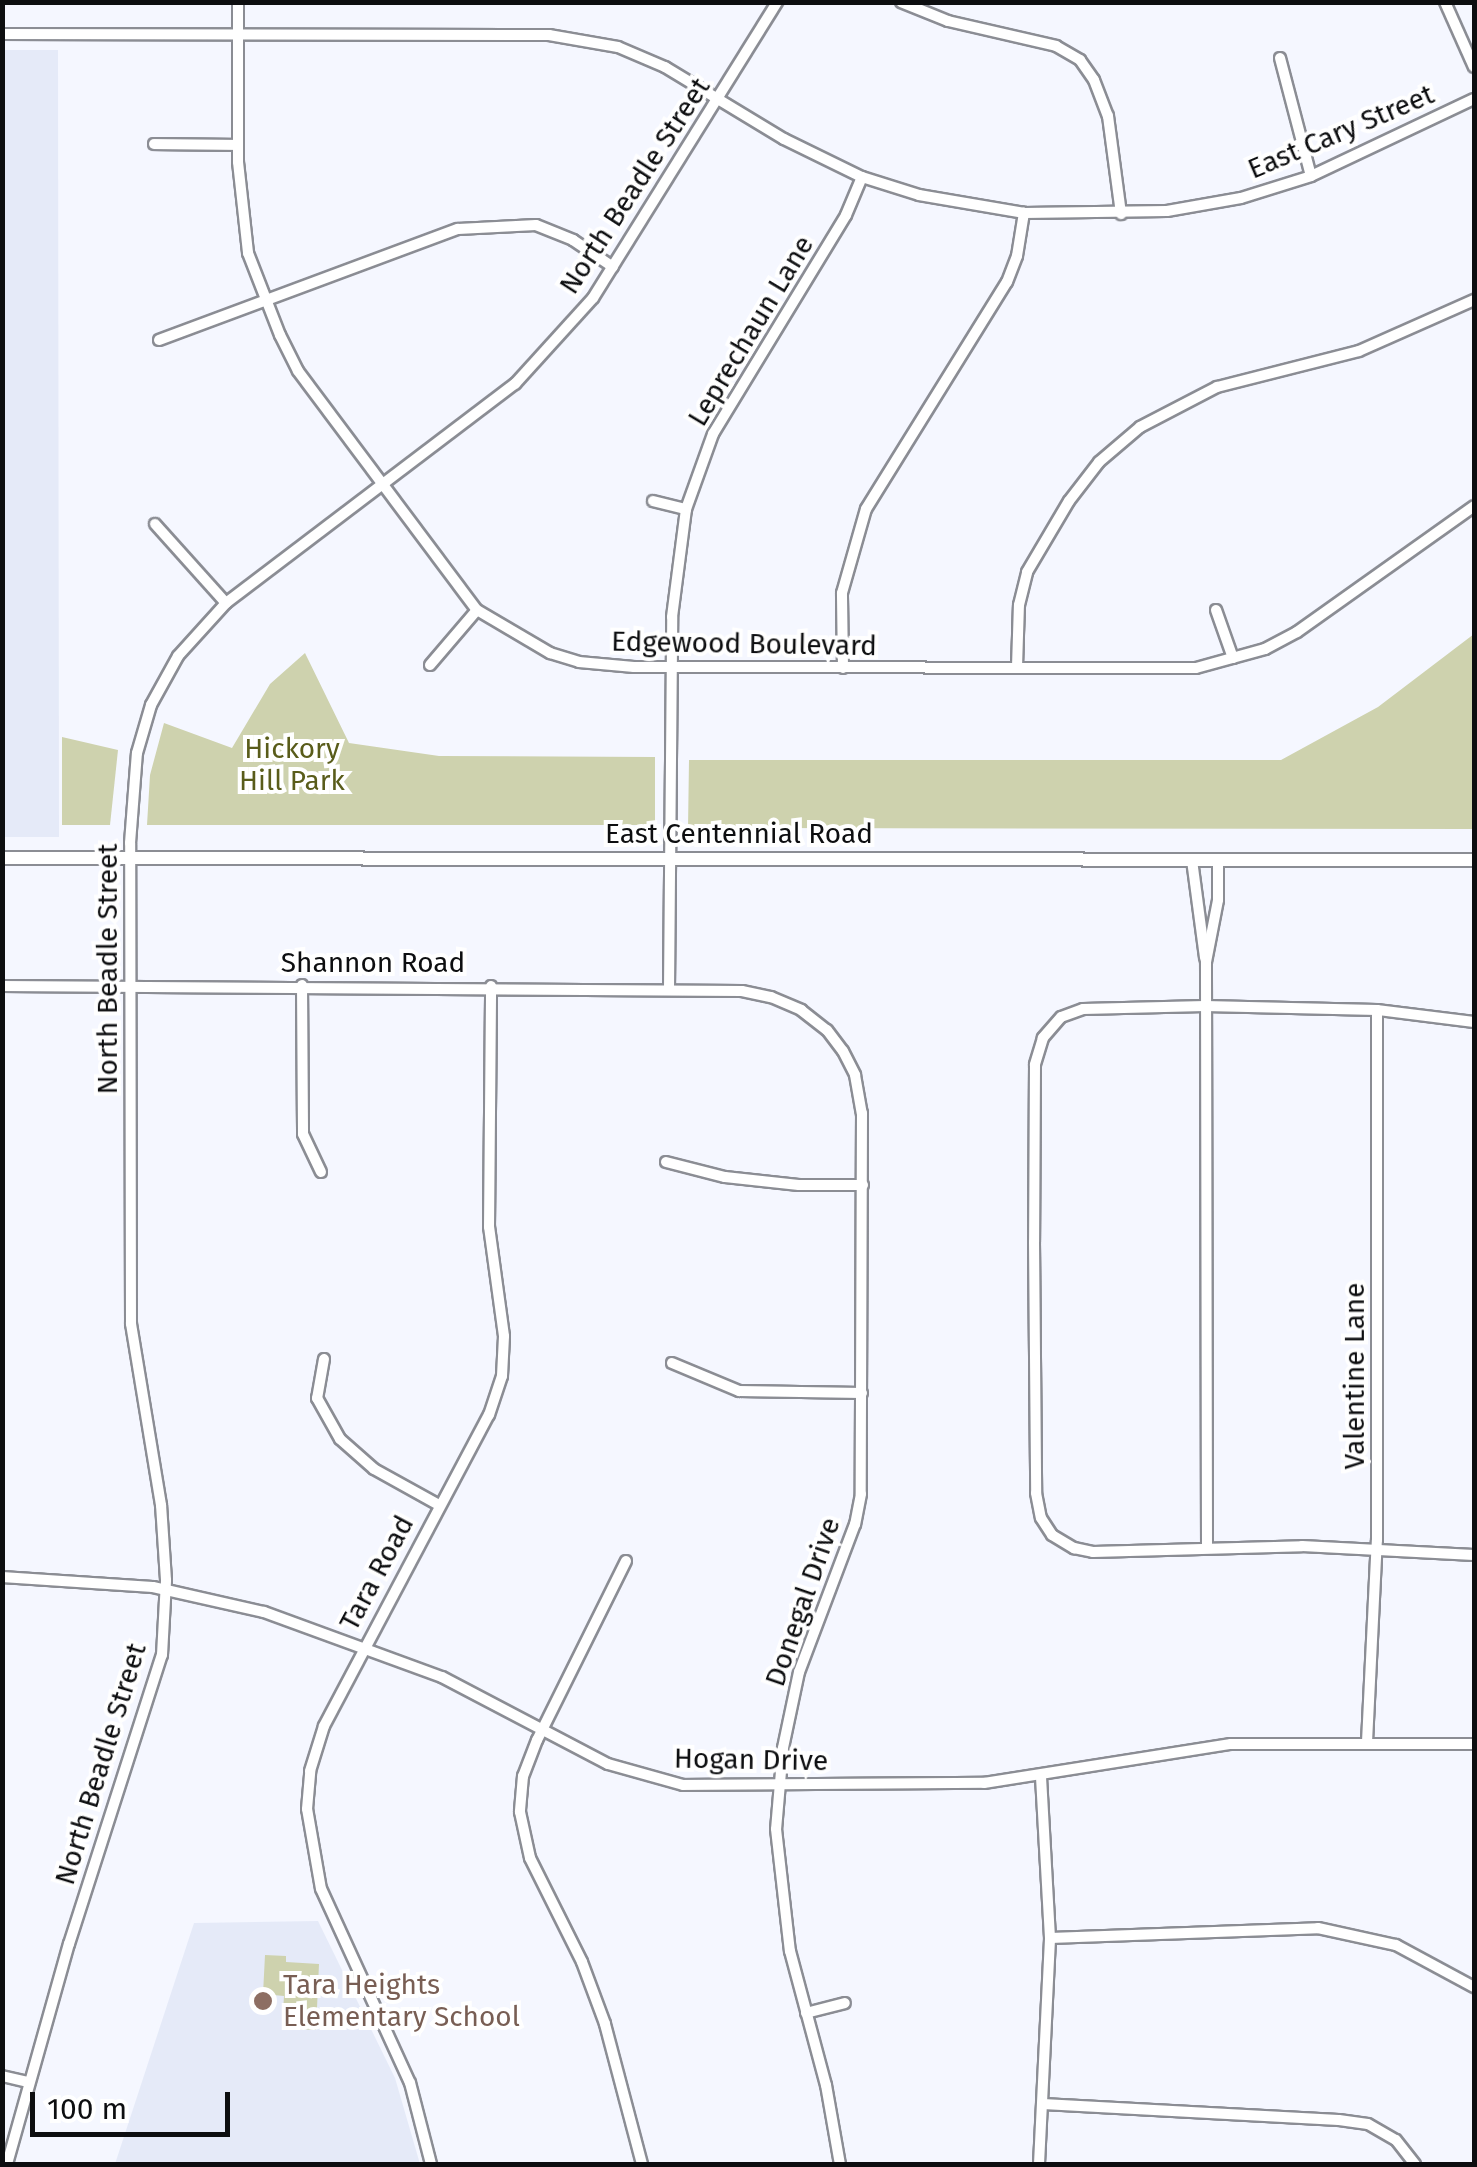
<!DOCTYPE html>
<html>
<head>
<meta charset="utf-8">
<style>
  body { margin:0 }
  #map { position:relative; width:1477px; height:2167px; overflow:hidden; background:#f5f7ff; font-family:"Fira Sans",sans-serif }
  div>[style] { position:absolute }
  [style*='--x'] { left:calc(var(--x)*1px); top:calc(var(--y)*1px); width:calc(var(--w)*1px); rotate:calc(var(--a)*1deg) }
  .built>* { inset:0; background:#e5eaf8 }
  .green>* { inset:0; background:#ced2ae }
  .roads { filter:drop-shadow(2px 0 #8b8d94) drop-shadow(-2px 0 #8b8d94) drop-shadow(0 2px #8b8d94) drop-shadow(0 -2px #8b8d94) }
  .minor>* { height:10px; margin:-5px; padding:0 5px; transform-origin:5px; border-radius:5px; background:#fff }
  .tertiary>* { height:12px; margin:-6px; padding:0 6px; transform-origin:6px; border-radius:6px; background:#fff }
  .dots>* { width:28px; height:28px; translate:-50% -50%; box-sizing:border-box; border:5px solid #fff; border-radius:50% }
  span { translate:-50% -50%; white-space:nowrap; text-align:center; line-height:1.15; -webkit-text-stroke:8px #fff; paint-order:stroke }
  .street-label { font-size:28px; color:#0d0e10 }
  .park-label { font-size:28px; color:#595c1a }
  .education-label { font-size:28px; color:#785e54 }
  .left { translate:0 -50%; text-align:left }
  .frame { position:absolute; inset:0; border:5px solid #0d0e10; pointer-events:none }
  .scale { position:absolute; left:30px; top:2092px; width:200px; height:45px; box-sizing:border-box; border:5px solid #0d0e10; border-top:0; padding-left:12px; font-size:30px; line-height:35px; white-space:nowrap; color:#0d0e10; -webkit-text-stroke:8px #fff; paint-order:stroke }
</style>
</head>
<body>
<div id="map">
  <div class="built">
    <div style="clip-path:polygon(3px 50px,58px 50px,59px 837px,3px 837px)"></div>
    <div style="clip-path:polygon(318px 1921px,395px 2078px,420px 2164px,115px 2164px,194px 1923px)"></div>
  </div>
  <div class="green">
    <div style="clip-path:polygon(1474px 634px,1474px 829px,688px 828px,689px 760px,1281px 760px,1378px 707px)"></div>
    <div style="clip-path:polygon(305px 653px,349px 743px,439px 756px,655px 757px,655px 825px,147px 825px,150px 775px,164px 723px,232px 748px,270px 684px)"></div>
    <div style="clip-path:polygon(62px 737px,118px 750px,110px 825px,62px 825px)"></div>
    <div style="clip-path:polygon(265px 1955px,286px 1956px,286px 1962px,319px 1964px,316px 2030px,282px 2028px,284px 1996px,263px 1994px)"></div>
  </div>
  <div class="roads">
    <div class="minor">
      <div style="--x:238;--y:2;--w:160;--a:90"></div>
      <div style="--x:238;--y:162;--w:92;--a:83.7"></div>
      <div style="--x:248;--y:253;--w:88;--a:68.7"></div>
      <div style="--x:280;--y:335;--w:40;--a:63.4"></div>
      <div style="--x:298;--y:371;--w:299;--a:53.2"></div>
      <div style="--x:477;--y:610;--w:85;--a:30.5"></div>
      <div style="--x:550;--y:653;--w:30;--a:17"></div>
      <div style="--x:579;--y:662;--w:55;--a:5.2"></div>
      <div style="--x:634;--y:667;--w:562;--a:0.1"></div>
      <div style="--x:1196;--y:668;--w:72;--a:-15.4"></div>
      <div style="--x:1265;--y:649;--w:36;--a:-28"></div>
      <div style="--x:1297;--y:632;--w:217;--a:-35.4"></div>
      <div style="--x:901;--y:2;--w:51;--a:22"></div>
      <div style="--x:948;--y:21;--w:111;--a:13"></div>
      <div style="--x:1056;--y:46;--w:28;--a:30"></div>
      <div style="--x:1080;--y:60;--w:24;--a:55"></div>
      <div style="--x:1094;--y:80;--w:39;--a:69"></div>
      <div style="--x:1108;--y:116;--w:99;--a:82.4"></div>
      <div style="--x:1445;--y:2;--w:71;--a:66"></div>
      <div style="--x:2;--y:34;--w:547;--a:0.1"></div>
      <div style="--x:549;--y:35;--w:70;--a:9.9"></div>
      <div style="--x:618;--y:47;--w:51;--a:23.1"></div>
      <div style="--x:665;--y:67;--w:139;--a:31.2"></div>
      <div style="--x:784;--y:139;--w:87;--a:26"></div>
      <div style="--x:862;--y:177;--w:60;--a:17.5"></div>
      <div style="--x:919;--y:195;--w:107;--a:9.7"></div>
      <div style="--x:1024;--y:213;--w:143;--a:-0.8"></div>
      <div style="--x:1167;--y:211;--w:75;--a:-10"></div>
      <div style="--x:1241;--y:198;--w:73;--a:-17.4"></div>
      <div style="--x:1311;--y:176;--w:180;--a:-25.3"></div>
      <div style="--x:1280;--y:58;--w:122;--a:75.3"></div>
      <div style="--x:154;--y:144;--w:84;--a:0.7"></div>
      <div style="--x:159;--y:340;--w:319;--a:-20.4"></div>
      <div style="--x:458;--y:229;--w:78;--a:-2.9"></div>
      <div style="--x:536;--y:225;--w:40;--a:22"></div>
      <div style="--x:573;--y:240;--w:48;--a:34"></div>
      <div style="--x:653;--y:501;--w:34;--a:14"></div>
      <div style="--x:155;--y:524;--w:106;--a:48.1"></div>
      <div style="--x:1216;--y:610;--w:51;--a:70.5"></div>
      <div style="--x:430;--y:665;--w:72;--a:-49.5"></div>
      <div style="--x:1017;--y:667;--w:62;--a:-88.2"></div>
      <div style="--x:1019;--y:605;--w:34;--a:-76"></div>
      <div style="--x:1027;--y:572;--w:82;--a:-59.4"></div>
      <div style="--x:1069;--y:501;--w:49;--a:-52.4"></div>
      <div style="--x:1099;--y:462;--w:54;--a:-40.5"></div>
      <div style="--x:1140;--y:427;--w:87;--a:-27.5"></div>
      <div style="--x:1217;--y:387;--w:146;--a:-14.2"></div>
      <div style="--x:1359;--y:351;--w:126;--a:-23.9"></div>
      <div style="--x:843;--y:668;--w:75;--a:-90.8"></div>
      <div style="--x:842;--y:593;--w:87;--a:-74.1"></div>
      <div style="--x:866;--y:509;--w:267;--a:-58.2"></div>
      <div style="--x:1007;--y:282;--w:28;--a:-69"></div>
      <div style="--x:1017;--y:256;--w:44;--a:-80.8"></div>
      <div style="--x:1192;--y:860;--w:99;--a:82.4"></div>
      <div style="--x:302;--y:985;--w:149;--a:89.6"></div>
      <div style="--x:303;--y:1134;--w:42;--a:64.7"></div>
      <div style="--x:2;--y:986;--w:740;--a:0.39"></div>
      <div style="--x:742;--y:991;--w:30;--a:12"></div>
      <div style="--x:771;--y:997;--w:33;--a:23"></div>
      <div style="--x:801;--y:1010;--w:33;--a:38"></div>
      <div style="--x:827;--y:1030;--w:26;--a:53"></div>
      <div style="--x:843;--y:1051;--w:27;--a:63"></div>
      <div style="--x:855;--y:1075;--w:39;--a:80"></div>
      <div style="--x:862;--y:1113;--w:381;--a:90.2"></div>
      <div style="--x:861;--y:1494;--w:31;--a:101"></div>
      <div style="--x:855;--y:1524;--w:158;--a:110.7"></div>
      <div style="--x:799;--y:1672;--w:78;--a:101.9"></div>
      <div style="--x:783;--y:1748;--w:81;--a:94.9"></div>
      <div style="--x:776;--y:1829;--w:123;--a:83.5"></div>
      <div style="--x:790;--y:1951;--w:139;--a:75"></div>
      <div style="--x:826;--y:2085;--w:80;--a:80"></div>
      <div style="--x:669;--y:989;--w:372;--a:-89.5"></div>
      <div style="--x:672;--y:617;--w:109;--a:-82.6"></div>
      <div style="--x:686;--y:509;--w:80;--a:-70.2"></div>
      <div style="--x:713;--y:434;--w:256;--a:-58.7"></div>
      <div style="--x:846;--y:215;--w:41;--a:-67.2"></div>
      <div style="--x:1474;--y:1022;--w:98;--a:-172.9"></div>
      <div style="--x:1377;--y:1010;--w:172;--a:-178.7"></div>
      <div style="--x:1205;--y:1006;--w:122;--a:178.6"></div>
      <div style="--x:1083;--y:1009;--w:23;--a:160"></div>
      <div style="--x:1061;--y:1017;--w:28;--a:131"></div>
      <div style="--x:1043;--y:1038;--w:28;--a:107"></div>
      <div style="--x:1035;--y:1065;--w:177;--a:90.3"></div>
      <div style="--x:1034;--y:1242;--w:251;--a:89.5"></div>
      <div style="--x:1036;--y:1493;--w:25;--a:79"></div>
      <div style="--x:1041;--y:1518;--w:20;--a:57"></div>
      <div style="--x:1052;--y:1535;--w:26;--a:31"></div>
      <div style="--x:1074;--y:1548;--w:19;--a:12"></div>
      <div style="--x:1093;--y:1552;--w:209;--a:-1.6"></div>
      <div style="--x:1302;--y:1546;--w:172;--a:3"></div>
      <div style="--x:666;--y:1162;--w:61;--a:14.3"></div>
      <div style="--x:725;--y:1177;--w:74;--a:6.2"></div>
      <div style="--x:799;--y:1185;--w:64;--a:0"></div>
      <div style="--x:324;--y:1359;--w:40;--a:100"></div>
      <div style="--x:317;--y:1398;--w:47;--a:60.7"></div>
      <div style="--x:340;--y:1439;--w:45;--a:41.4"></div>
      <div style="--x:374;--y:1469;--w:74;--a:29"></div>
      <div style="--x:672;--y:1363;--w:73;--a:22.7"></div>
      <div style="--x:739;--y:1391;--w:123;--a:0.9"></div>
      <div style="--x:1207;--y:1547;--w:585;--a:-90.1"></div>
      <div style="--x:1206;--y:962;--w:63;--a:-79"></div>
      <div style="--x:1218;--y:900;--w:39;--a:-90"></div>
      <div style="--x:626;--y:1561;--w:200;--a:116.4"></div>
      <div style="--x:537;--y:1740;--w:39;--a:111"></div>
      <div style="--x:523;--y:1776;--w:36;--a:95"></div>
      <div style="--x:520;--y:1812;--w:47;--a:77.7"></div>
      <div style="--x:530;--y:1858;--w:116;--a:63.4"></div>
      <div style="--x:582;--y:1962;--w:66;--a:69.6"></div>
      <div style="--x:605;--y:2024;--w:145;--a:75.2"></div>
      <div style="--x:2;--y:1577;--w:151;--a:3.8"></div>
      <div style="--x:153;--y:1587;--w:114;--a:12.7"></div>
      <div style="--x:264;--y:1612;--w:189;--a:20.1"></div>
      <div style="--x:442;--y:1677;--w:187;--a:27.7"></div>
      <div style="--x:608;--y:1764;--w:78;--a:15.6"></div>
      <div style="--x:683;--y:1785;--w:301;--a:-0.4"></div>
      <div style="--x:984;--y:1783;--w:250;--a:-9"></div>
      <div style="--x:1231;--y:1744;--w:243;--a:0"></div>
      <div style="--x:1367;--y:1742;--w:202;--a:-87.2"></div>
      <div style="--x:1377;--y:1540;--w:530;--a:-90"></div>
      <div style="--x:1050;--y:1938;--w:268;--a:-2.1"></div>
      <div style="--x:1318;--y:1928;--w:80;--a:12.3"></div>
      <div style="--x:1396;--y:1945;--w:89;--a:28.3"></div>
      <div style="--x:806;--y:2013;--w:40;--a:-14.4"></div>
      <div style="--x:2;--y:2076;--w:26;--a:13"></div>
      <div style="--x:1043;--y:2104;--w:296;--a:3.1"></div>
      <div style="--x:1339;--y:2120;--w:29;--a:8"></div>
      <div style="--x:1368;--y:2124;--w:32;--a:30"></div>
      <div style="--x:1396;--y:2140;--w:31;--a:52"></div>
      <div style="--x:7;--y:2164;--w:229;--a:-74.3"></div>
      <div style="--x:69;--y:1944;--w:304;--a:-72.2"></div>
      <div style="--x:162;--y:1655;--w:75;--a:-86.9"></div>
      <div style="--x:166;--y:1580;--w:75;--a:-93.8"></div>
      <div style="--x:161;--y:1505;--w:183;--a:-99.4"></div>
      <div style="--x:131;--y:1324;--w:481;--a:-90.1"></div>
      <div style="--x:130;--y:843;--w:90;--a:-85.6"></div>
      <div style="--x:137;--y:753;--w:50;--a:-73.7"></div>
      <div style="--x:151;--y:705;--w:56;--a:-61.1"></div>
      <div style="--x:178;--y:656;--w:72;--a:-47.8"></div>
      <div style="--x:226;--y:603;--w:363;--a:-37.2"></div>
      <div style="--x:515;--y:384;--w:116;--a:-47.8"></div>
      <div style="--x:593;--y:298;--w:349;--a:-58.1"></div>
      <div style="--x:431;--y:2164;--w:84;--a:-104.5"></div>
      <div style="--x:410;--y:2083;--w:213;--a:-114.6"></div>
      <div style="--x:321;--y:1889;--w:81;--a:-99.9"></div>
      <div style="--x:307;--y:1809;--w:38;--a:-85"></div>
      <div style="--x:310;--y:1771;--w:47;--a:-72.7"></div>
      <div style="--x:324;--y:1726;--w:352;--a:-62.1"></div>
      <div style="--x:489;--y:1415;--w:41;--a:-71.6"></div>
      <div style="--x:502;--y:1376;--w:40;--a:-87.1"></div>
      <div style="--x:504;--y:1336;--w:110;--a:-97.8"></div>
      <div style="--x:489;--y:1227;--w:241;--a:-89.5"></div>
      <div style="--x:1039;--y:2164;--w:226;--a:-87.2"></div>
      <div style="--x:1050;--y:1938;--w:161;--a:-93.2"></div>
    </div>
    <div class="tertiary">
      <div style="--x:2;--y:858;--w:1472;--a:0.08"></div>
    </div>
  </div>
  <div class="dots">
    <div style="left:263px;top:2001px;background:#8d6e63"></div>
  </div>
  <div class="street-label">
    <span style="left:1341px;top:132px;rotate:-23deg">East Cary Street</span>
    <span style="left:635px;top:186px;rotate:-57deg">North Beadle Street</span>
    <span style="left:751px;top:331px;rotate:-59deg">Leprechaun Lane</span>
    <span style="left:744px;top:644px;rotate:1deg">Edgewood Boulevard</span>
    <span style="left:739px;top:834px">East Centennial Road</span>
    <span style="left:373px;top:963px">Shannon Road</span>
    <span style="left:108px;top:969px;rotate:-90deg">North Beadle Street</span>
    <span style="left:1355px;top:1376px;rotate:-90deg">Valentine Lane</span>
    <span style="left:377px;top:1573px;rotate:-62deg">Tara Road</span>
    <span style="left:803px;top:1602px;rotate:-71deg">Donegal Drive</span>
    <span style="left:751px;top:1760px;rotate:1deg">Hogan Drive</span>
    <span style="left:101px;top:1764px;rotate:-73deg">North Beadle Street</span>
  </div>
  <div class="park-label">
    <span style="left:292px;top:765px">Hickory<br>Hill Park</span>
  </div>
  <div class="education-label">
    <span class="left" style="left:283px;top:2001px">Tara Heights<br>Elementary School</span>
  </div>
  <div class="frame"></div>
  <div class="scale">100 m</div>
</div>
</body>
</html>
